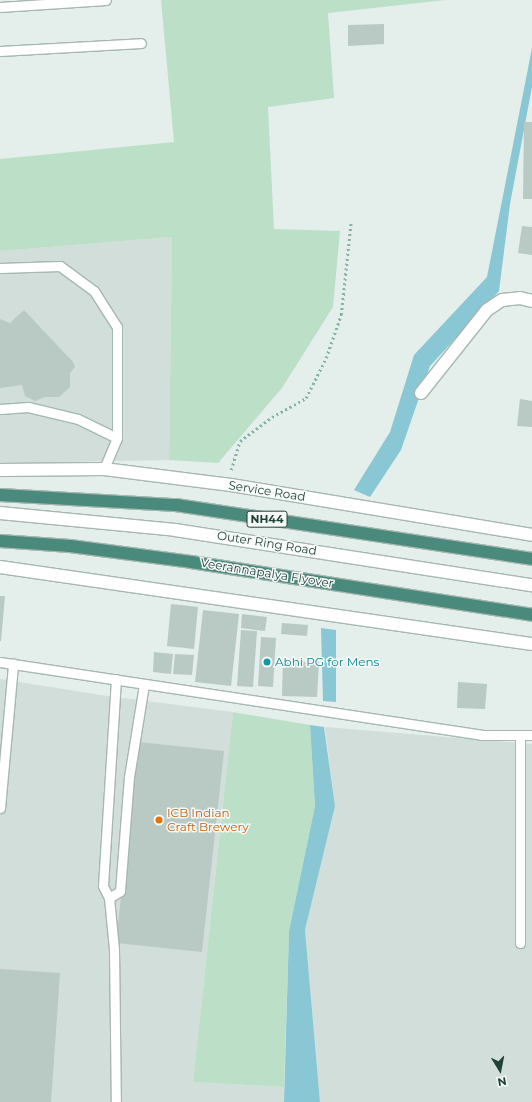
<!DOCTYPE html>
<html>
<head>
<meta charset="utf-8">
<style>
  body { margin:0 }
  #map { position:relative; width:532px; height:1102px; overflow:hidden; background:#e4eeea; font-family:Montserrat,sans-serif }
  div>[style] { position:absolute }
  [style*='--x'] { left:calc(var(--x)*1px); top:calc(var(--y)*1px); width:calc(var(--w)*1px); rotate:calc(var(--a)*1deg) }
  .built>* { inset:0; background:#d2ded9 }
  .green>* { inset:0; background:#bce0c7 }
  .water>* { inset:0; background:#8ac7d5 }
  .building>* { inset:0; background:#b9c9c3 }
  .path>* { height:2.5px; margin-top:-1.25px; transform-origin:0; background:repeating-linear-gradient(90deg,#83b3a5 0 2px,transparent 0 5px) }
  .roads { filter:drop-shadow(1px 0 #a6b7b1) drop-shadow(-1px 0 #a6b7b1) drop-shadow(0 1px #a6b7b1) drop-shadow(0 -1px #a6b7b1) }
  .service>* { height:9px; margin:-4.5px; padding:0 4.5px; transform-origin:4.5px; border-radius:4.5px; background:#fff }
  .minor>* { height:12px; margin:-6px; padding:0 6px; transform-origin:6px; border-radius:6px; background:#fff }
  .tertiary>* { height:12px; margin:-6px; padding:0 6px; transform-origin:6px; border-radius:6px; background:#fff }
  .trunk>* { height:12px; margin:-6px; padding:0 6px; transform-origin:6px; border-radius:6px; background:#4a8a7c }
  .dots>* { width:11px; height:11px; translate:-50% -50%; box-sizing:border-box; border:2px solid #f5faf8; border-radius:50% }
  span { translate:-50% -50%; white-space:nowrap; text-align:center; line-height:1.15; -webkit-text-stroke:3px #f5faf8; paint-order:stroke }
  .shield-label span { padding:1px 3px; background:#f5faf8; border:1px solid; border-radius:3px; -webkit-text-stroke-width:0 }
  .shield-label { font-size:11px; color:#224139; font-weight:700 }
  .street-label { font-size:12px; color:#224139 }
  .culture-label { font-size:12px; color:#0d838f }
  .left { translate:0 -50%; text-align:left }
  .food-label { font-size:12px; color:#c56008 }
  .north { position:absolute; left:480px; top:1050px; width:40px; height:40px; -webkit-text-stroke:3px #f5faf8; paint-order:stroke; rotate:170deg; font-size:11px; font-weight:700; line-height:16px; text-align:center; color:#224139 }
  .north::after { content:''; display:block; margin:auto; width:14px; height:18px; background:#224139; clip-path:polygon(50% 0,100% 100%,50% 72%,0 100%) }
</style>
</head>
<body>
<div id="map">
  <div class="built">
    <div style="clip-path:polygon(172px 237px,169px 460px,0 463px,0 251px)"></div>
    <div style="clip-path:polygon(0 679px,107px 696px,233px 712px,193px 1082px,284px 1087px,284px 1102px,0 1102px)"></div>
    <div style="clip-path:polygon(325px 727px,532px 744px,532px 1102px,320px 1102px,305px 930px,335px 806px)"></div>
  </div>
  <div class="green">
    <div style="clip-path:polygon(161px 0,445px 0,328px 13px,334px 98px,268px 107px,274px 229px,340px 231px,333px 307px,282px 388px,218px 463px,169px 460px,172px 237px,0 251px,0 159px,174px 142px)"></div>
    <div style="clip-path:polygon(233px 712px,310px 725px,315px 806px,289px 931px,284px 1087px,193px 1082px)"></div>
  </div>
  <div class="water">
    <div style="clip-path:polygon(532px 48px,532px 87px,510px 204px,499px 291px,430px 366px,401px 450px,370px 497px,354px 490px,390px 432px,414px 355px,487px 277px)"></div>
    <div style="clip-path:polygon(321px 628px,336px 630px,336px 702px,323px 701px)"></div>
    <div style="clip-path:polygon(310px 725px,324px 727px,335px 806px,305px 930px,320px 1102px,284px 1102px,289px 931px,315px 806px)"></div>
  </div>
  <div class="building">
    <div style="clip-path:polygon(384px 24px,384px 44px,348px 46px,348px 25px)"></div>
    <div style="clip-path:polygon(524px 122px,532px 122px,532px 199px,523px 199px)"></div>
    <div style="clip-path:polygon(522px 226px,532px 227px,532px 255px,518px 253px)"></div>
    <div style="clip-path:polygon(24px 310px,73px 362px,75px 367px,70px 373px,70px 387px,59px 397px,45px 397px,35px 401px,25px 396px,22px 385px,0 388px,0 319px,10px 323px)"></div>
    <div style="clip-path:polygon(520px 399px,532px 401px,532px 427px,517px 426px)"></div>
    <div style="clip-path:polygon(0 596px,5px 596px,1px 641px,0 641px)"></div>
    <div style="clip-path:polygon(171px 604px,198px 607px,194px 649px,167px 646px)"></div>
    <div style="clip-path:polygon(203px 610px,239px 614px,231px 686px,195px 682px)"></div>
    <div style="clip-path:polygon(242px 614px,267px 617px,265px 631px,241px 628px)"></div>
    <div style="clip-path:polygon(282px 623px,308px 625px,307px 636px,281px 634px)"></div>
    <div style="clip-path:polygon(241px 630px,257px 631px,253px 687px,237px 686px)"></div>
    <div style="clip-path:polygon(261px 637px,276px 638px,273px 687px,258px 686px)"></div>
    <div style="clip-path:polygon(154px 652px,173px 654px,171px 674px,153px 672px)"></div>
    <div style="clip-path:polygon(175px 654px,194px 655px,192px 675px,173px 674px)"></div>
    <div style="clip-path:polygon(283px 661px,319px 662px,317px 697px,282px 696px)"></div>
    <div style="clip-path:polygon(458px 682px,487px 684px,485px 709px,457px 708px)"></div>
    <div style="clip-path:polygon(138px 742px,224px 751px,202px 952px,116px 943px)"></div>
    <div style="clip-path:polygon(0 969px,60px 973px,51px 1102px,0 1102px)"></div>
  </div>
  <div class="path">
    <div style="--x:231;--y:470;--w:30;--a:-73"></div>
    <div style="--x:240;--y:441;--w:40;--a:-37"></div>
    <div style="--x:272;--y:417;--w:39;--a:-29"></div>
    <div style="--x:306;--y:398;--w:45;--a:-63.4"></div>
    <div style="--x:326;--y:358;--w:46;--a:-70.8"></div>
    <div style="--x:341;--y:315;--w:94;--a:-83.9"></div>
  </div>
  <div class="roads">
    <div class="service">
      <div style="--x:0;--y:7;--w:106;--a:-3.8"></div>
      <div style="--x:0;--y:51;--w:141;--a:-3.2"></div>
      <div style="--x:0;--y:268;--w:60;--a:-1.9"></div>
      <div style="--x:60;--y:266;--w:42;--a:36.3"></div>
      <div style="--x:94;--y:291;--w:43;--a:57.4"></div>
      <div style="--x:117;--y:327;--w:111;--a:90"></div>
      <div style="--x:0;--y:409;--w:28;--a:-4"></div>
      <div style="--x:28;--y:407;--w:51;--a:13.5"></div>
      <div style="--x:78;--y:419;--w:43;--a:26"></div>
      <div style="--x:117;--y:438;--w:34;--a:113"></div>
      <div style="--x:0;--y:662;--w:487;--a:8.6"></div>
      <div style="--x:481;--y:735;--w:51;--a:0"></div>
      <div style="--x:116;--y:679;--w:207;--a:93.6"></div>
      <div style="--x:103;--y:886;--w:13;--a:63"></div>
      <div style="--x:109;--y:898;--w:51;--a:84.4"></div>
      <div style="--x:114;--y:949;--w:153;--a:89.3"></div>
      <div style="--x:520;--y:735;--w:208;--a:90"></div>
      <div style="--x:0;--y:808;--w:145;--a:-84.8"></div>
      <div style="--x:109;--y:898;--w:13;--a:-32"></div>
      <div style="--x:120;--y:891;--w:114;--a:-85.5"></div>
      <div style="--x:129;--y:777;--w:94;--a:-80.8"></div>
    </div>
    <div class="minor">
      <div style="--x:421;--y:393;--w:106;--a:-51.5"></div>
      <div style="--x:487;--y:310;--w:18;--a:-34"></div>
      <div style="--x:502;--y:300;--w:18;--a:-6"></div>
      <div style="--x:520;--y:298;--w:12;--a:14"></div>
    </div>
    <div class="tertiary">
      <div style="--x:0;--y:470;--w:104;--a:-0.6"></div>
      <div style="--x:104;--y:469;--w:128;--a:7.2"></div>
      <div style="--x:231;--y:485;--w:305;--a:9.4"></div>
      <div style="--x:0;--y:513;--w:176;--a:5.5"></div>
      <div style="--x:175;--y:530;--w:361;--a:8.8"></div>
      <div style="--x:0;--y:567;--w:538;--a:8.24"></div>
    </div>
    <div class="trunk">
      <div style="--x:0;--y:495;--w:176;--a:3.3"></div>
      <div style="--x:176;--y:505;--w:360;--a:8.6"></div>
      <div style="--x:0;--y:541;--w:70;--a:4.1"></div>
      <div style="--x:70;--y:546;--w:122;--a:7.5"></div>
      <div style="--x:191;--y:562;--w:345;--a:8.8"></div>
    </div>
  </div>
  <div class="dots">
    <div style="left:267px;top:662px;background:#0f9aa8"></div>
    <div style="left:159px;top:820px;background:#e8710a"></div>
  </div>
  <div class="shield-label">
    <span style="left:267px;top:519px">NH44</span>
  </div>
  <div class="street-label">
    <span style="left:267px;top:491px;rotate:9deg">Service Road</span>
    <span style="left:267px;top:543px;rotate:9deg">Outer Ring Road</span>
    <span style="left:267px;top:573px;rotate:9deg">Veerannapalya Flyover</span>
  </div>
  <div class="culture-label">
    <span class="left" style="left:275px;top:662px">Abhi PG for Mens</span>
  </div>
  <div class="food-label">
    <span class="left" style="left:167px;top:820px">ICB Indian<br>Craft Brewery</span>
  </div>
  <div class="north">N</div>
</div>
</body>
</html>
